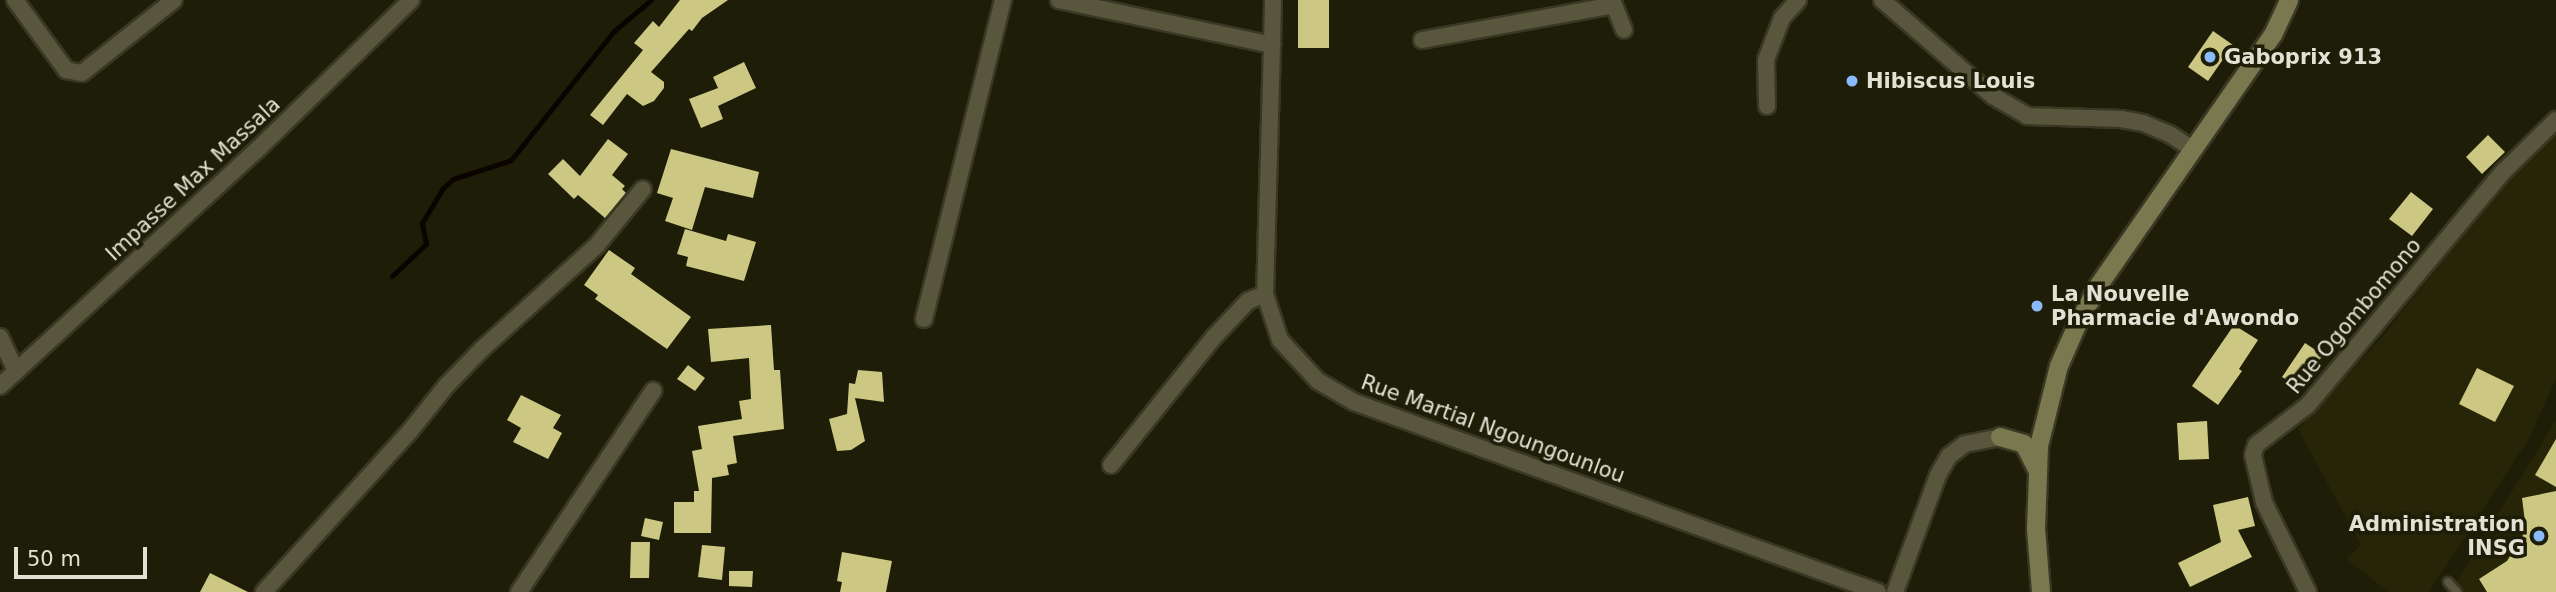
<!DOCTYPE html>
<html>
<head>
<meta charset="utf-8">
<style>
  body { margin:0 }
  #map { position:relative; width:2556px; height:592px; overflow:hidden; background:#1e1d07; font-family:"DejaVu Sans",sans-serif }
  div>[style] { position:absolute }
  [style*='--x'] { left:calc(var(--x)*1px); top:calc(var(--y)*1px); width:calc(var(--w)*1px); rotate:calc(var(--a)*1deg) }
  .built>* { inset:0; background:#272507 }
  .stream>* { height:5px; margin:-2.5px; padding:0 2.5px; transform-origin:2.5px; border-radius:2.5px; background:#0a0400 }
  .building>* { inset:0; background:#ccc883 }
  .roads { filter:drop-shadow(2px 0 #393824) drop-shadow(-2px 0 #393824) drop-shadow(0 2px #393824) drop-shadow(0 -2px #393824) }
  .lane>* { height:8px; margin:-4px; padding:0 4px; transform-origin:4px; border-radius:4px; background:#58573d }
  .street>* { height:16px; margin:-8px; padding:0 8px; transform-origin:8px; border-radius:8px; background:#58573d }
  .secondary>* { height:18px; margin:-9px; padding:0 9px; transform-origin:9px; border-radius:9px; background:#7a784e }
  .dots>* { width:19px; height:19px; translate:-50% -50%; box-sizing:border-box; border:4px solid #1e1d07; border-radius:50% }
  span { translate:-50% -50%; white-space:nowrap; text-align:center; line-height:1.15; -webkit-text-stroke:7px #1e1d07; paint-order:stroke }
  .poi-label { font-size:21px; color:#e2e1d4; font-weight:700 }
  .left { translate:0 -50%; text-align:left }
  .right { translate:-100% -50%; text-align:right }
  .street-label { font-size:21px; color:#e2e1d4 }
  .scale { position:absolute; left:14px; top:547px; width:133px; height:32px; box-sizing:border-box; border:4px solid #e2e1d4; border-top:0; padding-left:9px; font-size:21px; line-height:24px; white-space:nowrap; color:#e2e1d4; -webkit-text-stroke:5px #1e1d07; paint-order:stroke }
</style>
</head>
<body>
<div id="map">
  <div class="built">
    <div style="clip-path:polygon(2556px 133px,2556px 379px,2528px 440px,2429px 592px,2389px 592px,2346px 559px,2361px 545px,2298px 429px,2384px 335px,2482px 210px)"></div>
    <div style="clip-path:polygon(2556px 420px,2556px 592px,2450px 592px)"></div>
  </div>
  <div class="stream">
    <div style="--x:392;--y:276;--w:47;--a:-43.3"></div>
    <div style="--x:426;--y:244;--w:21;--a:-101"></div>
    <div style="--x:422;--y:223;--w:41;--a:-59"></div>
    <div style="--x:443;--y:188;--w:13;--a:-42"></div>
    <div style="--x:453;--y:179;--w:61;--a:-18.1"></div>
    <div style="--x:511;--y:160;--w:165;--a:-51.4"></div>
    <div style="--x:614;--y:31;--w:48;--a:-40"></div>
  </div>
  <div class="building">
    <div style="clip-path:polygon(680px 0,728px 0,702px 18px,692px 31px,689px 29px,651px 72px,664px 82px,664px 88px,654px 101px,643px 106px,627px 94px,603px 125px,590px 115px,643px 50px,634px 43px,653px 21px,659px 27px)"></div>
    <div style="clip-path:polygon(1298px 0,1329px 0,1329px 48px,1298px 48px)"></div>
    <div style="clip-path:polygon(2213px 31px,2233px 45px,2208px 81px,2188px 67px)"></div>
    <div style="clip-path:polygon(744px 62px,756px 88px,718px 106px,723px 119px,701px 128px,689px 99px,718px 88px,713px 77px)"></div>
    <div style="clip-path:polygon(2488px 135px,2505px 152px,2482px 174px,2466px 157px)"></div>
    <div style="clip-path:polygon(608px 139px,628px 154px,612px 175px,625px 186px,622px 189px,626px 193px,605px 218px,578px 195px,574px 199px,548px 174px,563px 159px,580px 176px)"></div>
    <div style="clip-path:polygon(671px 149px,759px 172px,753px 198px,705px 187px,692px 230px,665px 221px,673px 198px,657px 193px)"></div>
    <div style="clip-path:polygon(2411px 192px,2433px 209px,2412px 236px,2389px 219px)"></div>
    <div style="clip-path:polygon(685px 229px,726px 241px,728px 234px,756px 242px,744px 281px,686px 266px,688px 257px,677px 254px)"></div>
    <div style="clip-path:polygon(609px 250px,635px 268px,631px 274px,691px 317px,667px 349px,595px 299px,598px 295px,584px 285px)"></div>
    <div style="clip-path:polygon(771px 325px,774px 370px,780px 370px,784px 429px,733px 436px,737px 463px,727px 465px,729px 475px,712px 478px,711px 533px,674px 533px,674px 502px,694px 502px,694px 491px,699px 491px,692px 451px,702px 449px,698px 426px,742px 419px,739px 401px,751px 399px,749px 358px,711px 362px,708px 329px)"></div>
    <div style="clip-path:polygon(2234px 325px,2258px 340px,2239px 369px,2242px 371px,2218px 405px,2192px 386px)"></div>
    <div style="clip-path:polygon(2305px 343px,2323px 355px,2300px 388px,2282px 377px)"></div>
    <div style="clip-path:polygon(688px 365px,705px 378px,695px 391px,677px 379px)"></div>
    <div style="clip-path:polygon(2477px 368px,2514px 386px,2495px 422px,2459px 404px)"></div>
    <div style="clip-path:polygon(858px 370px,882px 372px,884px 402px,855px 398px,865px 441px,851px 450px,837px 451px,829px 419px,847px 414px,849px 383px,855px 384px)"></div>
    <div style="clip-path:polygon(521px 395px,561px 415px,553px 428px,562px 433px,548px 459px,513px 442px,521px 428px,507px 420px)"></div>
    <div style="clip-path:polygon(2207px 421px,2209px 459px,2179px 460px,2177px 423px)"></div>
    <div style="clip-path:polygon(2556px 439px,2556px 487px,2535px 475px)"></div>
    <div style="clip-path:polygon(2556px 491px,2556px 592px,2487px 592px,2479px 579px,2507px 561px,2526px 530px,2522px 498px)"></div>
    <div style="clip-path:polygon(2248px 497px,2255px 526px,2238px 530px,2252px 557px,2190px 587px,2178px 563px,2221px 542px,2213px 505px)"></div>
    <div style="clip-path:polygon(645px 518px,663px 522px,659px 540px,641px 536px)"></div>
    <div style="clip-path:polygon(631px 542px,650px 542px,649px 578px,630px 578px)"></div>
    <div style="clip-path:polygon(702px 545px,725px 547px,722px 580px,698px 577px)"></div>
    <div style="clip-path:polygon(842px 552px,892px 561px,886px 592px,840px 592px,842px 582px,837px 581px)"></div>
    <div style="clip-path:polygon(729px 571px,753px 571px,752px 587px,729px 586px)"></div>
    <div style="clip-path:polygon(210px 573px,248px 592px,200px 592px)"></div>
  </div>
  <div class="roads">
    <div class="lane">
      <div style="--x:2448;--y:582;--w:13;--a:48"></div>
    </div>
    <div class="street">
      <div style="--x:15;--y:0;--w:87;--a:53.9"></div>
      <div style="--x:66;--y:70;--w:16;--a:11"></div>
      <div style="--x:82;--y:73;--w:117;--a:-38.4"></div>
      <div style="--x:1059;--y:0;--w:218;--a:11.9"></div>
      <div style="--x:1272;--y:45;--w:249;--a:91.6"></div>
      <div style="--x:1265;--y:294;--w:48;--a:71.9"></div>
      <div style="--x:1280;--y:340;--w:56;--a:47.2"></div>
      <div style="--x:1318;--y:381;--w:42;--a:30.3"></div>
      <div style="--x:1354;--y:402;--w:557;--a:19.93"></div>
      <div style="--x:1612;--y:0;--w:32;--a:68"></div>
      <div style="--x:1882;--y:0;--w:147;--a:40.9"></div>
      <div style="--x:1993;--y:96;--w:39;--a:30"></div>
      <div style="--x:2027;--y:116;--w:94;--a:1.8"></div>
      <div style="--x:2121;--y:119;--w:22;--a:10"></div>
      <div style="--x:2143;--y:123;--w:30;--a:23"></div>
      <div style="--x:2171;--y:135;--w:27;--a:33"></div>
      <div style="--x:1422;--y:40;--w:195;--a:-10.3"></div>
      <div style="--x:1272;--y:45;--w:45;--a:-88.7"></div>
      <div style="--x:1767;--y:106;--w:46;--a:-91.2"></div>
      <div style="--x:1766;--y:60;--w:45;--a:-69.1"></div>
      <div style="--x:1782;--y:18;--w:24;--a:-48"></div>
      <div style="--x:924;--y:319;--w:329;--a:-76.1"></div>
      <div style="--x:0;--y:337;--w:38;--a:65"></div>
      <div style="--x:0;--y:386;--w:349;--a:-42.6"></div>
      <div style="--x:257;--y:150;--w:215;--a:-44.2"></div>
      <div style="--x:1111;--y:465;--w:164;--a:-51.2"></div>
      <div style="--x:1214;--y:337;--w:50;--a:-46.6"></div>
      <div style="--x:1248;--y:301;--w:18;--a:-22"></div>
      <div style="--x:264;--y:592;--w:217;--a:-47.8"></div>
      <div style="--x:410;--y:431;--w:58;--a:-51.3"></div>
      <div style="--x:446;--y:386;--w:52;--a:-45.8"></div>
      <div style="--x:482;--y:349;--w:155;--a:-42.1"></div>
      <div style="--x:597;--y:245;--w:72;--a:-50.6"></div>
      <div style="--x:519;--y:592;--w:242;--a:-56.3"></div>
      <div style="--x:1895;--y:592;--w:125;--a:-69.8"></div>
      <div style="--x:1938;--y:475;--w:22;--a:-60"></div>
      <div style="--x:1949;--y:456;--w:20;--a:-37"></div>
      <div style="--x:1965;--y:444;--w:36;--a:-11"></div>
      <div style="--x:2308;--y:592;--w:100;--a:-116.1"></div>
      <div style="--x:2264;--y:502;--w:48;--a:-103.2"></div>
      <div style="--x:2253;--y:455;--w:10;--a:-73"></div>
      <div style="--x:2256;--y:445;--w:66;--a:-37.6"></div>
      <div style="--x:2308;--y:405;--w:305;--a:-50.1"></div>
      <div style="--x:2504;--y:171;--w:73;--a:-44.4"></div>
    </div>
    <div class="secondary">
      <div style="--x:2000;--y:437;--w:25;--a:16"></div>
      <div style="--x:2024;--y:444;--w:29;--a:63"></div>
      <div style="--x:2041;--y:592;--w:63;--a:-94.5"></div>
      <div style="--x:2036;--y:529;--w:83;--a:-87.9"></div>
      <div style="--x:2039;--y:446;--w:82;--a:-76"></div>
      <div style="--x:2059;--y:366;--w:47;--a:-66.2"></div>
      <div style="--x:2078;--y:323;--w:43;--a:-61.1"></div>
      <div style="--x:2099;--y:285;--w:305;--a:-55.2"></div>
      <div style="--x:2273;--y:35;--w:38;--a:-65"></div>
    </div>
  </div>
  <div class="dots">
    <div style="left:2210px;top:57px;background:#88bafc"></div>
    <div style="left:1852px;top:81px;background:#88bafc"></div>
    <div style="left:2037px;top:306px;background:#88bafc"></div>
    <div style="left:2539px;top:536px;background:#88bafc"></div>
  </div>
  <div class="poi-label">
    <span class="left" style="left:2224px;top:57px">Gaboprix 913</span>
    <span class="left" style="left:1866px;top:81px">Hibiscus Louis</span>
    <span class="left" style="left:2051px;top:306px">La Nouvelle<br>Pharmacie d'Awondo</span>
    <span class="right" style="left:2525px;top:536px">Administration<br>INSG</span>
  </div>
  <div class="street-label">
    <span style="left:193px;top:179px;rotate:-43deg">Impasse Max Massala</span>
    <span style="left:2354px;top:316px;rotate:-50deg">Rue Ogombomono</span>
    <span style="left:1493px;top:429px;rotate:20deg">Rue Martial Ngoungounlou</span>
  </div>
  <div class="scale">50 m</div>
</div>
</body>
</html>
